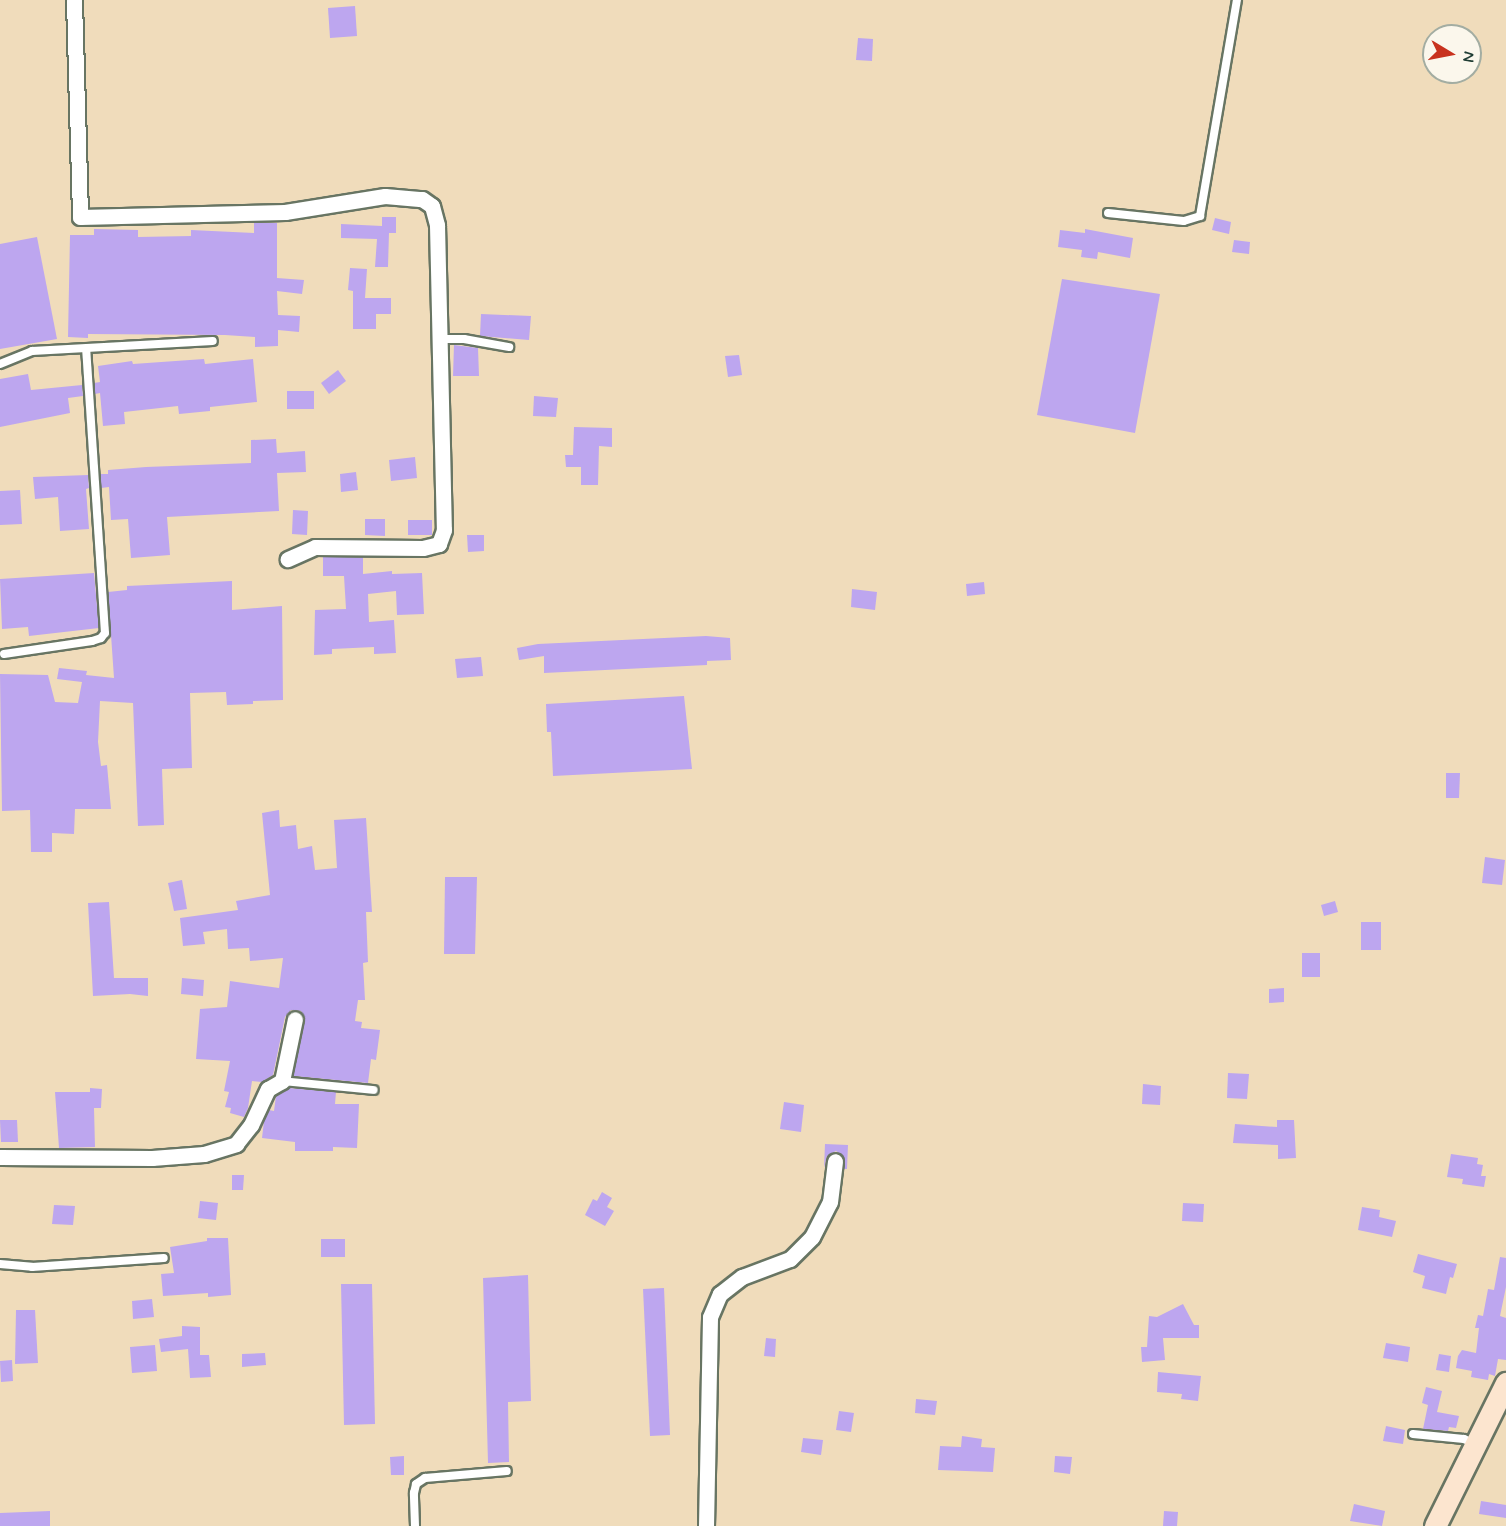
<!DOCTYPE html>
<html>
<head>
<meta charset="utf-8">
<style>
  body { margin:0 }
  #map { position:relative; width:1506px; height:1526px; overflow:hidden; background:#f0dcbb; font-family:Mynerve,sans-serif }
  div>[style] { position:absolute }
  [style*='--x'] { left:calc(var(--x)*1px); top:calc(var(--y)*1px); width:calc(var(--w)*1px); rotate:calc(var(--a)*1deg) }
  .building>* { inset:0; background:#bda6ef }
  .roads { filter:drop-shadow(2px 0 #687563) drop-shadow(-2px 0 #687563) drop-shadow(0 2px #687563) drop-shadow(0 -2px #687563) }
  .lane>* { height:8px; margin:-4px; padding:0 4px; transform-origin:4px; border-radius:4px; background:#fff }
  .street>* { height:15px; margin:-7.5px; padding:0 7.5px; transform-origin:7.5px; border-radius:7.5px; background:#fff }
  .secondary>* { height:21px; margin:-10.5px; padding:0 10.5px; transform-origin:10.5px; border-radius:10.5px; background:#fce5cf }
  span { translate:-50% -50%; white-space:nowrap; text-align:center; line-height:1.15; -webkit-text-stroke:4.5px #fbf7ec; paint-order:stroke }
  .north { position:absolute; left:1422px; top:24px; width:60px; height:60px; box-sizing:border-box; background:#fbf7ec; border:2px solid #a3ada2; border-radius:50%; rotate:100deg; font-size:16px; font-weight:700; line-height:24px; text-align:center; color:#1f3d34 }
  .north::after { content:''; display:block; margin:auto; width:21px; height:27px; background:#c8321e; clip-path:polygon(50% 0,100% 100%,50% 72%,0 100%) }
</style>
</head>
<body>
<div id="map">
  <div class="building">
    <div style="clip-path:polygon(355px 6px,357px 36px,330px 38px,328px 8px)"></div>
    <div style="clip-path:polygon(858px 38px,873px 39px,872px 61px,856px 60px)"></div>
    <div style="clip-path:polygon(382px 217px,396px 217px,396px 233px,389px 233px,388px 267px,375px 267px,377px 239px,341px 238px,341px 224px,382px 226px)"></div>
    <div style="clip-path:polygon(1215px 218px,1231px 222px,1229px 234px,1212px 230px)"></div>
    <div style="clip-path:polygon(254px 223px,277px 223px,277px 278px,304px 280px,302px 294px,277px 291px,278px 315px,300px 316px,299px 332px,278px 330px,278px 346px,255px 347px,255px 337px,225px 335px,88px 334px,88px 338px,68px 337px,70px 235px,94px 235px,94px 229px,138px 230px,138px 237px,191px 236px,191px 230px,254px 233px)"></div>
    <div style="clip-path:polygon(1085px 229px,1133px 238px,1130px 258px,1098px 252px,1097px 259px,1081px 257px,1082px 250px,1058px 247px,1060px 230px,1085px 233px)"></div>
    <div style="clip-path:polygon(37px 237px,57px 339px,0 349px,0 244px)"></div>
    <div style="clip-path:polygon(1234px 240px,1250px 242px,1249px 254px,1232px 252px)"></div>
    <div style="clip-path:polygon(350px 268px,367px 269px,365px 298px,391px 298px,391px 314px,376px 314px,376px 329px,353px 329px,353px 291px,348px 290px)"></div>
    <div style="clip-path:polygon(1062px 279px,1160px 294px,1135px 433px,1037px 415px)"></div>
    <div style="clip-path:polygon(481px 314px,531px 316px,529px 340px,480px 336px)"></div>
    <div style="clip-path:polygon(454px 345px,478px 348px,479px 376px,453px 376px)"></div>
    <div style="clip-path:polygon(739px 355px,742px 375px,728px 377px,725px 356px)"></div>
    <div style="clip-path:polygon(204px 359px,205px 364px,253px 359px,257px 402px,210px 407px,210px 411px,179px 414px,178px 406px,124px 412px,125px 424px,103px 426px,100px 393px,95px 394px,94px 383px,100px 382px,98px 366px,132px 361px,133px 364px)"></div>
    <div style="clip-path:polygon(338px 370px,346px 381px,329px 394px,321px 383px)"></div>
    <div style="clip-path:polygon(28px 374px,31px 390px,82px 385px,83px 396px,68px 398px,70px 413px,0 427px,0 379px)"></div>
    <div style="clip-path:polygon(287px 391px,314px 391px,314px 409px,287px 409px)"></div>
    <div style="clip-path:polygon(534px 396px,558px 398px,556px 417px,533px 416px)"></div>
    <div style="clip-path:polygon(574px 427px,612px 428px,612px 447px,599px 446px,598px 485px,581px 485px,581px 467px,566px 467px,565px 455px,573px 455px)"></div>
    <div style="clip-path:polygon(276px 439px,277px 453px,305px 451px,306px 472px,277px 473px,279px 511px,167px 517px,170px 555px,131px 558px,128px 519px,111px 520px,109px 487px,101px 488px,100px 474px,108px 474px,108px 470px,146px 467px,251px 463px,251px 440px)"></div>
    <div style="clip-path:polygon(415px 457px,417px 478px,391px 481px,389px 460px)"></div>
    <div style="clip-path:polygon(356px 472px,358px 490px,341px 492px,340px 474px)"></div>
    <div style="clip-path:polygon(88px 475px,89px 488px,86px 489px,89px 529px,60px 531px,58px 497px,35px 499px,33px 477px)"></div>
    <div style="clip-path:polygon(20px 490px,22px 524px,0 525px,0 491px)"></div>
    <div style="clip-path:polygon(293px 510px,308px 511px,307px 535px,292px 534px)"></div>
    <div style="clip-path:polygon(365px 519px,385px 519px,385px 536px,365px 535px)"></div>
    <div style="clip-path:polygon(408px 520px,432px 520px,432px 535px,408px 535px)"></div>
    <div style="clip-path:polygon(467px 535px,484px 535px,484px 551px,468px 552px)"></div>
    <div style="clip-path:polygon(323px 557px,363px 557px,363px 574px,392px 571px,392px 574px,422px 573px,424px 614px,397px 615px,396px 591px,368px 594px,369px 622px,394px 620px,396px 653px,374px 654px,374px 647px,332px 649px,332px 654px,314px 655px,315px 610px,346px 609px,344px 576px,323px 576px)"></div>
    <div style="clip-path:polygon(94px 573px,99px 628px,29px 636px,28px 627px,2px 629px,0 579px)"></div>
    <div style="clip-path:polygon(232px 581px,232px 610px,282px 606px,283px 700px,253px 701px,253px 704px,227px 705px,226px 692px,190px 693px,192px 768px,162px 769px,164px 825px,138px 826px,133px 703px,100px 701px,98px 742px,101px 766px,107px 765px,111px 809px,75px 809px,74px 834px,52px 833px,52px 852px,31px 852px,30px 810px,2px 811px,0 674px,48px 675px,55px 702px,78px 703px,82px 682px,57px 679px,59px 668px,87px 671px,86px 675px,114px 678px,108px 592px,127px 590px,127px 586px)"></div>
    <div style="clip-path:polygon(984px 582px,985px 594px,967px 596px,966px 584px)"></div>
    <div style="clip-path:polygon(852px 589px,877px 592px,875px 610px,851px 607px)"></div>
    <div style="clip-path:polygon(706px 636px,730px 638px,731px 660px,707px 661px,707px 665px,544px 673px,544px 656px,519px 660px,517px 648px,538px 644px)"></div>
    <div style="clip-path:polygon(481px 657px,483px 676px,457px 678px,455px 659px)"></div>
    <div style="clip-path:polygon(684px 696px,692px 769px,553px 776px,551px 732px,547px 732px,546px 704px)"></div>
    <div style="clip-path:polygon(1446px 773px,1460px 773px,1459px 798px,1446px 798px)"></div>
    <div style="clip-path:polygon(279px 810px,280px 827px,296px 825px,298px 849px,312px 846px,315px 870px,337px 868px,334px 820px,366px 818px,372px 912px,366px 912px,368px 962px,363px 963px,365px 1000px,358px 1000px,355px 1021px,362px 1022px,361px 1028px,380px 1030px,376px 1060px,371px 1059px,368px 1083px,293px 1076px,305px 1020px,301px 1011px,291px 1010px,285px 1017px,273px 1075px,262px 1082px,252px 1081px,248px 1108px,244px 1117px,230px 1113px,231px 1108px,225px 1107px,229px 1092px,224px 1091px,230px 1061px,196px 1059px,200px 1009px,227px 1007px,230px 981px,279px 988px,283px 958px,250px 961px,249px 948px,228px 949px,227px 929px,203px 932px,205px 944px,183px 946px,180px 918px,238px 910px,236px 901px,270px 895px,262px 813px)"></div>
    <div style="clip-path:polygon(1485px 857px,1505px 860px,1502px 885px,1482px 883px)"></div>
    <div style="clip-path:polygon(445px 877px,477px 877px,475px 954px,444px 954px)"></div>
    <div style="clip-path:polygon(182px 880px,187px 909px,174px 911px,168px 883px)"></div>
    <div style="clip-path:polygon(1335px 901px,1338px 912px,1324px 916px,1321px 905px)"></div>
    <div style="clip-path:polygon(109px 902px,114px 978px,148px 978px,148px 996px,130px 994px,93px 996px,88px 903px)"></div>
    <div style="clip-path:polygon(1361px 922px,1381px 922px,1381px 950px,1361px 950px)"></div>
    <div style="clip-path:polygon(1302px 953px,1320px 953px,1320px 977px,1302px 977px)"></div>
    <div style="clip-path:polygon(182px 978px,204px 980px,203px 996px,181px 994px)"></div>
    <div style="clip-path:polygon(1284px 988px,1284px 1002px,1269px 1003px,1269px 989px)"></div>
    <div style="clip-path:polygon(1228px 1073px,1249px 1074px,1247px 1099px,1227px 1098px)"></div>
    <div style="clip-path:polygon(1143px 1084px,1161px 1086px,1160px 1105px,1142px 1104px)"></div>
    <div style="clip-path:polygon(90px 1088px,102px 1089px,101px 1108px,94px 1108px,95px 1147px,59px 1148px,55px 1092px,90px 1092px)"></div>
    <div style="clip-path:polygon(289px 1088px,336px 1092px,335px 1104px,359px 1104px,357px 1148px,333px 1147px,333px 1151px,295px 1151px,295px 1142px,262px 1138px,264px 1121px,269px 1110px,274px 1111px,276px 1096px)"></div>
    <div style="clip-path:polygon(784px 1102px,804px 1105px,801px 1132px,780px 1129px)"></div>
    <div style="clip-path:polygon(0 1120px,17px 1120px,18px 1142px,1px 1142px)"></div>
    <div style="clip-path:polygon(1277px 1120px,1294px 1120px,1296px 1158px,1278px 1159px,1278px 1145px,1233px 1143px,1235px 1124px,1277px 1127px)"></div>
    <div style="clip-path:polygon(825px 1144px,848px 1145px,847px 1169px,844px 1169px,844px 1157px,836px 1151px,827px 1156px,824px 1168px)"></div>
    <div style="clip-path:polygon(1451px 1154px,1478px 1158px,1477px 1164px,1483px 1165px,1481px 1176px,1486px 1176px,1484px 1187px,1462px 1184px,1463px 1179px,1447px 1177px)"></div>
    <div style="clip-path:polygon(232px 1175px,244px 1175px,243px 1190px,232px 1190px)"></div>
    <div style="clip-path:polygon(602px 1192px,612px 1198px,607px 1207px,614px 1211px,605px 1226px,585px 1215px,593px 1199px,597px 1201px)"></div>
    <div style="clip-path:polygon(200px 1201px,218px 1203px,216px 1220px,198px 1218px)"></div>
    <div style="clip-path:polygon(1183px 1203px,1204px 1204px,1203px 1222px,1182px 1221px)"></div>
    <div style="clip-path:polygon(54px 1205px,75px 1206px,73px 1225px,52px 1224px)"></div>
    <div style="clip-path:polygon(1362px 1207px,1380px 1210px,1379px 1217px,1396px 1221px,1392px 1237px,1358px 1230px)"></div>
    <div style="clip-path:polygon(207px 1238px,228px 1238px,231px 1295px,208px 1297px,208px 1293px,163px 1296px,161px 1274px,174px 1273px,170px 1247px,207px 1241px)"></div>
    <div style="clip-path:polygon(321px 1239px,345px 1239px,345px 1257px,321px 1257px)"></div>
    <div style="clip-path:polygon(1418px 1254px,1457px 1264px,1453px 1278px,1450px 1277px,1446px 1294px,1422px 1288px,1425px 1276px,1413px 1272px)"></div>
    <div style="clip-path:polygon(1500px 1257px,1506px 1258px,1506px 1287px,1500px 1316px,1506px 1318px,1506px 1360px,1498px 1359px,1495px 1376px,1489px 1374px,1488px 1380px,1471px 1377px,1472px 1371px,1456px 1368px,1458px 1356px,1462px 1350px,1476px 1353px,1479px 1328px,1475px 1328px,1478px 1315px,1483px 1316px,1488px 1289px,1494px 1290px)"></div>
    <div style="clip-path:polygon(528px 1275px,531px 1401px,508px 1402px,509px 1462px,488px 1463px,483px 1278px)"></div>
    <div style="clip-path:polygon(341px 1284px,372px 1284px,375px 1424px,344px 1425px)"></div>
    <div style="clip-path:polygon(664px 1288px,670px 1435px,650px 1436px,643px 1289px)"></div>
    <div style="clip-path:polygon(152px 1299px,154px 1317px,133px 1319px,132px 1301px)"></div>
    <div style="clip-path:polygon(1183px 1304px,1194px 1325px,1199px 1325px,1199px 1338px,1163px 1338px,1165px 1360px,1142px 1362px,1141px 1347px,1147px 1347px,1149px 1316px,1157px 1317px)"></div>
    <div style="clip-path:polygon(16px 1310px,35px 1310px,38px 1363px,15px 1364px)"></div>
    <div style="clip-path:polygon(182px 1326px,200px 1327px,200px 1355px,209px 1355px,211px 1377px,190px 1378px,188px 1349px,161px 1352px,159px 1339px,182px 1336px)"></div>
    <div style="clip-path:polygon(766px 1338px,776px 1339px,775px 1357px,764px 1356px)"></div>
    <div style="clip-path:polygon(1386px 1343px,1410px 1347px,1408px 1362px,1383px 1358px)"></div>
    <div style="clip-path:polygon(155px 1345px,157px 1371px,132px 1373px,130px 1347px)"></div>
    <div style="clip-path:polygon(265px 1353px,266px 1365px,242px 1367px,242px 1354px)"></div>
    <div style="clip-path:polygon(1439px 1354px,1451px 1356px,1449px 1372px,1436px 1370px)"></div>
    <div style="clip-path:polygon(12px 1360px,13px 1381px,1px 1382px,0 1361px)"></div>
    <div style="clip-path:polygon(1158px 1372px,1201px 1376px,1198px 1401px,1181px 1399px,1182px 1394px,1157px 1392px)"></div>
    <div style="clip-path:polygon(1426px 1387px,1442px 1391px,1437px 1412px,1459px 1416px,1456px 1428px,1449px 1427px,1448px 1431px,1423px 1429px,1428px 1405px,1422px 1403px)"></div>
    <div style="clip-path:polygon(916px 1399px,937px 1401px,935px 1415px,915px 1413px)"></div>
    <div style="clip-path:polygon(839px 1411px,854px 1413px,851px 1432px,836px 1430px)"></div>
    <div style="clip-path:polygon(1386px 1426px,1405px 1430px,1403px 1444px,1383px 1441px)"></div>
    <div style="clip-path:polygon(962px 1436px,982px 1439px,981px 1447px,995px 1448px,993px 1472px,938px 1470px,940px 1446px,961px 1447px)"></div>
    <div style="clip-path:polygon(803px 1438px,823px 1440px,821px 1455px,801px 1452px)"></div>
    <div style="clip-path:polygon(404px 1456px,404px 1475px,391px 1475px,390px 1457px)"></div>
    <div style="clip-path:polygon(1055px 1456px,1072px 1457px,1070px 1474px,1054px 1472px)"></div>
    <div style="clip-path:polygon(1481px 1501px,1506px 1505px,1506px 1518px,1479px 1514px)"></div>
    <div style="clip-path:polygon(1354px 1504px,1385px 1511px,1382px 1526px,1350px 1521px)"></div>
    <div style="clip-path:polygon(50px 1511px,50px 1526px,0 1526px,0 1513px)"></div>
    <div style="clip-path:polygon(1164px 1511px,1178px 1512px,1177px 1526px,1163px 1526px)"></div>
  </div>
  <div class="roads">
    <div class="lane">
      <div style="--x:1108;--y:213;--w:76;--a:6"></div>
      <div style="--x:1184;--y:221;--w:17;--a:-17"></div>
      <div style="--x:1200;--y:216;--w:219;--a:-80.3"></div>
      <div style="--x:441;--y:339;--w:23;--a:0"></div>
      <div style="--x:464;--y:339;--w:46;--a:10.1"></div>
      <div style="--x:0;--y:364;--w:35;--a:-22"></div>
      <div style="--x:32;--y:351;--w:181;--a:-3.2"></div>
      <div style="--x:4;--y:654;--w:89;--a:-8.4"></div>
      <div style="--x:92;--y:641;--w:9;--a:-18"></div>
      <div style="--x:101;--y:638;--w:6;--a:-51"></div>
      <div style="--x:105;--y:633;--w:285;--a:-93.8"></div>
      <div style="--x:282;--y:1081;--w:92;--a:5.6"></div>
      <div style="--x:0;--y:1264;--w:32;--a:5"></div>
      <div style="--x:32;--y:1267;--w:132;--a:-3.9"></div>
      <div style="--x:1413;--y:1434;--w:51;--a:5.6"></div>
      <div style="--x:1464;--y:1439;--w:10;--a:24"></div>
      <div style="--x:415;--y:1526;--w:33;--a:-92"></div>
      <div style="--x:414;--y:1493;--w:9;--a:-77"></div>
      <div style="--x:416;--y:1484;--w:11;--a:-34"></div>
      <div style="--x:425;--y:1478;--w:82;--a:-4.9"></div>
    </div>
    <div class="street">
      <div style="--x:74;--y:0;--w:217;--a:88.4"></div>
      <div style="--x:80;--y:217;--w:205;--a:-1.4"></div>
      <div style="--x:285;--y:212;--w:101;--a:-9.1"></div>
      <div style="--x:385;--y:196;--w:37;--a:5"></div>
      <div style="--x:422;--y:199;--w:12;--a:35"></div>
      <div style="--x:432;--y:206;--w:20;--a:75"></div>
      <div style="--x:437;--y:225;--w:305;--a:88.7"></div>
      <div style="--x:444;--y:530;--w:15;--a:110"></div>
      <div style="--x:439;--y:544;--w:16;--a:166"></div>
      <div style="--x:423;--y:548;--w:108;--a:-179.5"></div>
      <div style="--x:315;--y:547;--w:30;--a:156"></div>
      <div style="--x:0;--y:1157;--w:152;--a:0.4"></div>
      <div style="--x:152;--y:1158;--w:52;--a:-4.4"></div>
      <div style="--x:204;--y:1154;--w:34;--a:-17"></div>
      <div style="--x:236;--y:1144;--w:24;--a:-52"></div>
      <div style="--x:251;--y:1125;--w:40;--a:-65"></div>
      <div style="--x:268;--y:1089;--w:16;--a:-30"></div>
      <div style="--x:282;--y:1081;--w:63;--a:-78.2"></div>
      <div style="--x:706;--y:1526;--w:209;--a:-88.9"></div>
      <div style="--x:710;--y:1317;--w:25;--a:-67"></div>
      <div style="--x:720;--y:1294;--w:28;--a:-38"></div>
      <div style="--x:742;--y:1277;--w:51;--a:-20.6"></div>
      <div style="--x:790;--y:1259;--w:31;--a:-45"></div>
      <div style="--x:812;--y:1237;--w:39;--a:-63"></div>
      <div style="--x:830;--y:1202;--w:41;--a:-83"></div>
    </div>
    <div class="secondary">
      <div style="--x:1435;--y:1526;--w:160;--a:-63.6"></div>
    </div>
  </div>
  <div class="north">N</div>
</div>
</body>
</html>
